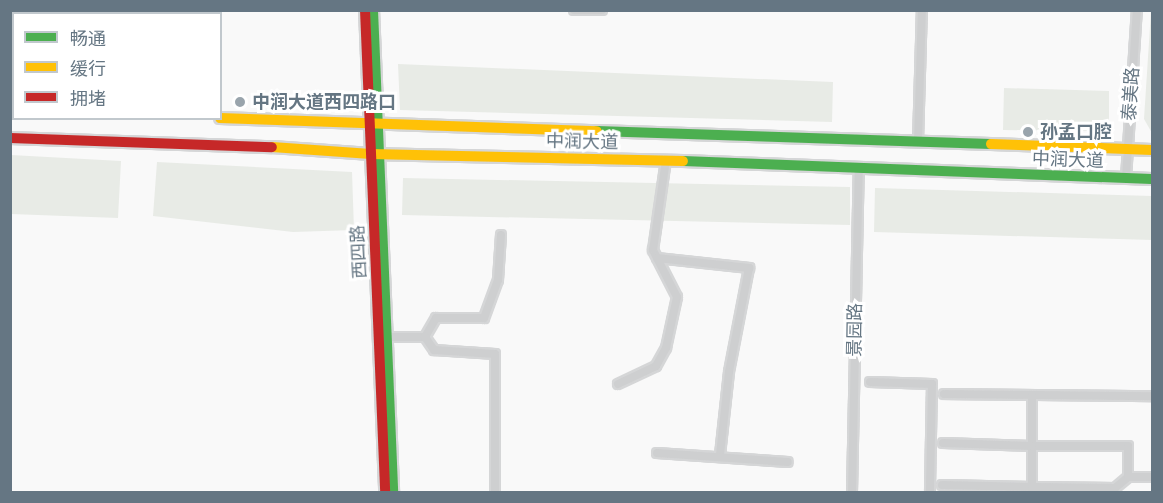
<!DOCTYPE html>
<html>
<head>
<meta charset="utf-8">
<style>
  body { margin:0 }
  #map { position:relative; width:1163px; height:503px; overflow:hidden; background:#f9f9f9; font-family:"PT Sans Narrow","Noto Sans SC",sans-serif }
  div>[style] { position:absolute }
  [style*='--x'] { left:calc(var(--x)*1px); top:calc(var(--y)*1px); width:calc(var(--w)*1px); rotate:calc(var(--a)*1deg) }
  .green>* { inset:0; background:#e8ebe6 }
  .roads { filter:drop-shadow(2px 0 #d5d6d7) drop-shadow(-2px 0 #d5d6d7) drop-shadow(0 2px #d5d6d7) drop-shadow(0 -2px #d5d6d7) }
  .street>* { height:8px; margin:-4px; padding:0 4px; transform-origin:4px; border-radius:4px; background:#cecfd0 }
  .fast>* { height:10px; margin:-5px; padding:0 5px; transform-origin:5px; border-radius:5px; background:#4caf50 }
  .slow>* { height:10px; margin:-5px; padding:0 5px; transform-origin:5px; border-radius:5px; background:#ffc107 }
  .jam>* { height:10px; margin:-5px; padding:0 5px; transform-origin:5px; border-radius:5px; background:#c62828 }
  .dots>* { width:16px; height:16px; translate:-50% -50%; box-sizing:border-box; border:3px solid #fff; border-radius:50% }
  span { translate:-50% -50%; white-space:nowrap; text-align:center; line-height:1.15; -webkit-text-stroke:6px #fff; paint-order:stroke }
  .street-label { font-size:18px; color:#657683 }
  .poi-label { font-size:18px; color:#657683; font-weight:700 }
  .left { translate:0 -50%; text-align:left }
  .frame { position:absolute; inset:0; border:12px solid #657683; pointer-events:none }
  .legend { position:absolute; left:12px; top:12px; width:210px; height:108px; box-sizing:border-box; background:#fff; border:2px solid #c1c8cd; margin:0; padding:8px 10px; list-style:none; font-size:18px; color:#657683 }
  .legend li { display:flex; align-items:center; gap:12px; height:30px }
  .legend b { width:30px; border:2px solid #c1c8cd }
</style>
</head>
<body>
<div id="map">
  <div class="green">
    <div style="clip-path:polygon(1151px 11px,1152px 11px,1152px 133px,1144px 119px)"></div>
    <div style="clip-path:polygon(398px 64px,833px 82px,832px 122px,400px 110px)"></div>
    <div style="clip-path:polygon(1004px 88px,1109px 91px,1109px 131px,1003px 130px)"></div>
    <div style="clip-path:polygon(11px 155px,121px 161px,118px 218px,11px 214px)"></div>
    <div style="clip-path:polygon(157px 162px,352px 172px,354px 230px,293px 232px,153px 216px)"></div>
    <div style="clip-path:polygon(403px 178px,850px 187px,850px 225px,402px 215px)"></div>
    <div style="clip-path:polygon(875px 188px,1152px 196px,1152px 240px,874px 232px)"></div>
  </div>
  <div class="roads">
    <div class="street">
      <div style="--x:574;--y:10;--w:28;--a:0"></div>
      <div style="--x:918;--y:141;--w:131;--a:-88.3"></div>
      <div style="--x:1126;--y:178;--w:168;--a:-86.3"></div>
      <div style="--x:657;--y:258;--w:93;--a:6.2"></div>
      <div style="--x:749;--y:268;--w:106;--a:100.9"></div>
      <div style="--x:729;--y:372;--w:83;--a:96.2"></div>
      <div style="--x:384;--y:337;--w:41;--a:0"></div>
      <div style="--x:425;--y:337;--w:22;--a:-60"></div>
      <div style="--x:436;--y:318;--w:48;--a:0"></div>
      <div style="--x:484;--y:318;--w:40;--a:-69.8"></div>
      <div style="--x:498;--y:280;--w:45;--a:-86.2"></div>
      <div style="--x:425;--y:337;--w:16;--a:55"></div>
      <div style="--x:434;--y:350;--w:61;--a:3.8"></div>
      <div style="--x:495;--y:354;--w:138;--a:90"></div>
      <div style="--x:870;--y:382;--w:62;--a:1.8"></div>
      <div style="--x:932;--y:384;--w:108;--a:91.1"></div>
      <div style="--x:618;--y:384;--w:42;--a:-25.3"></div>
      <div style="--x:656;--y:366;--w:21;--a:-61"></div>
      <div style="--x:666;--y:348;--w:52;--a:-77.8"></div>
      <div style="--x:677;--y:297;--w:53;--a:-117.1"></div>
      <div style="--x:653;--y:250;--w:91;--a:-81.8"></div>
      <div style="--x:944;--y:394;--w:208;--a:0.6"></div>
      <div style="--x:1032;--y:395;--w:51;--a:90"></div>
      <div style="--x:1032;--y:446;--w:96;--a:0"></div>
      <div style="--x:1128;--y:446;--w:31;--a:90"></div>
      <div style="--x:657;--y:453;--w:131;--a:3.9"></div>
      <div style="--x:942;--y:485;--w:90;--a:1.3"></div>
      <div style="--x:1032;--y:487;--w:41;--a:-90"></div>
      <div style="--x:1032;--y:446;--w:89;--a:-178.1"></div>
      <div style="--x:852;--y:492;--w:324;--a:-88.8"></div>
      <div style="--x:1032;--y:492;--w:5;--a:-90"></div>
      <div style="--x:1032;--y:487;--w:83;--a:0.7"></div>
      <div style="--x:1115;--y:488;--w:17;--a:-40"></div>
      <div style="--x:1128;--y:477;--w:24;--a:0"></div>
    </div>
    <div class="fast">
      <div style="--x:373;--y:10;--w:482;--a:87.6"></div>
      <div style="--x:597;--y:131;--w:394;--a:1.9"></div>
      <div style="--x:683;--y:161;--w:469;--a:2.2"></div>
    </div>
    <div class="slow">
      <div style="--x:220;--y:118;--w:377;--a:2"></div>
      <div style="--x:991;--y:144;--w:161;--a:2.1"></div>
      <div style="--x:272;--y:147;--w:99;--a:4"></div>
      <div style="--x:371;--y:154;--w:312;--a:1.3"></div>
    </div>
    <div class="jam">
      <div style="--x:365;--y:10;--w:482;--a:87.6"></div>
      <div style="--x:10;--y:112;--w:4;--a:0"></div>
      <div style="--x:10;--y:138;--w:262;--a:2"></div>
    </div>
  </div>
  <div class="dots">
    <div style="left:240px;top:102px;background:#99a4ac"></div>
    <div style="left:1028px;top:132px;background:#99a4ac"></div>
  </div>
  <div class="street-label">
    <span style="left:1131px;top:94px;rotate:-86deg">泰美路</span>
    <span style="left:582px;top:142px;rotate:1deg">中润大道</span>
    <span style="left:1068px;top:160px;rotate:2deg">中润大道</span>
    <span style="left:359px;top:252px;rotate:-93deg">西四路</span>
    <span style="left:855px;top:330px;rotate:-89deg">景园路</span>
  </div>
  <div class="poi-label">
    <span class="left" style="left:252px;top:102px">中润大道西四路口</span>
    <span class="left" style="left:1040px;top:132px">孙孟口腔</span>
  </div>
  <div class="frame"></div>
  <ul class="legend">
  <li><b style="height:8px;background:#4caf50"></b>畅通</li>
  <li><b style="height:8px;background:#ffc107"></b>缓行</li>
  <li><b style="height:8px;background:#c62828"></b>拥堵</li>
  </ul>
</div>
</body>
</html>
